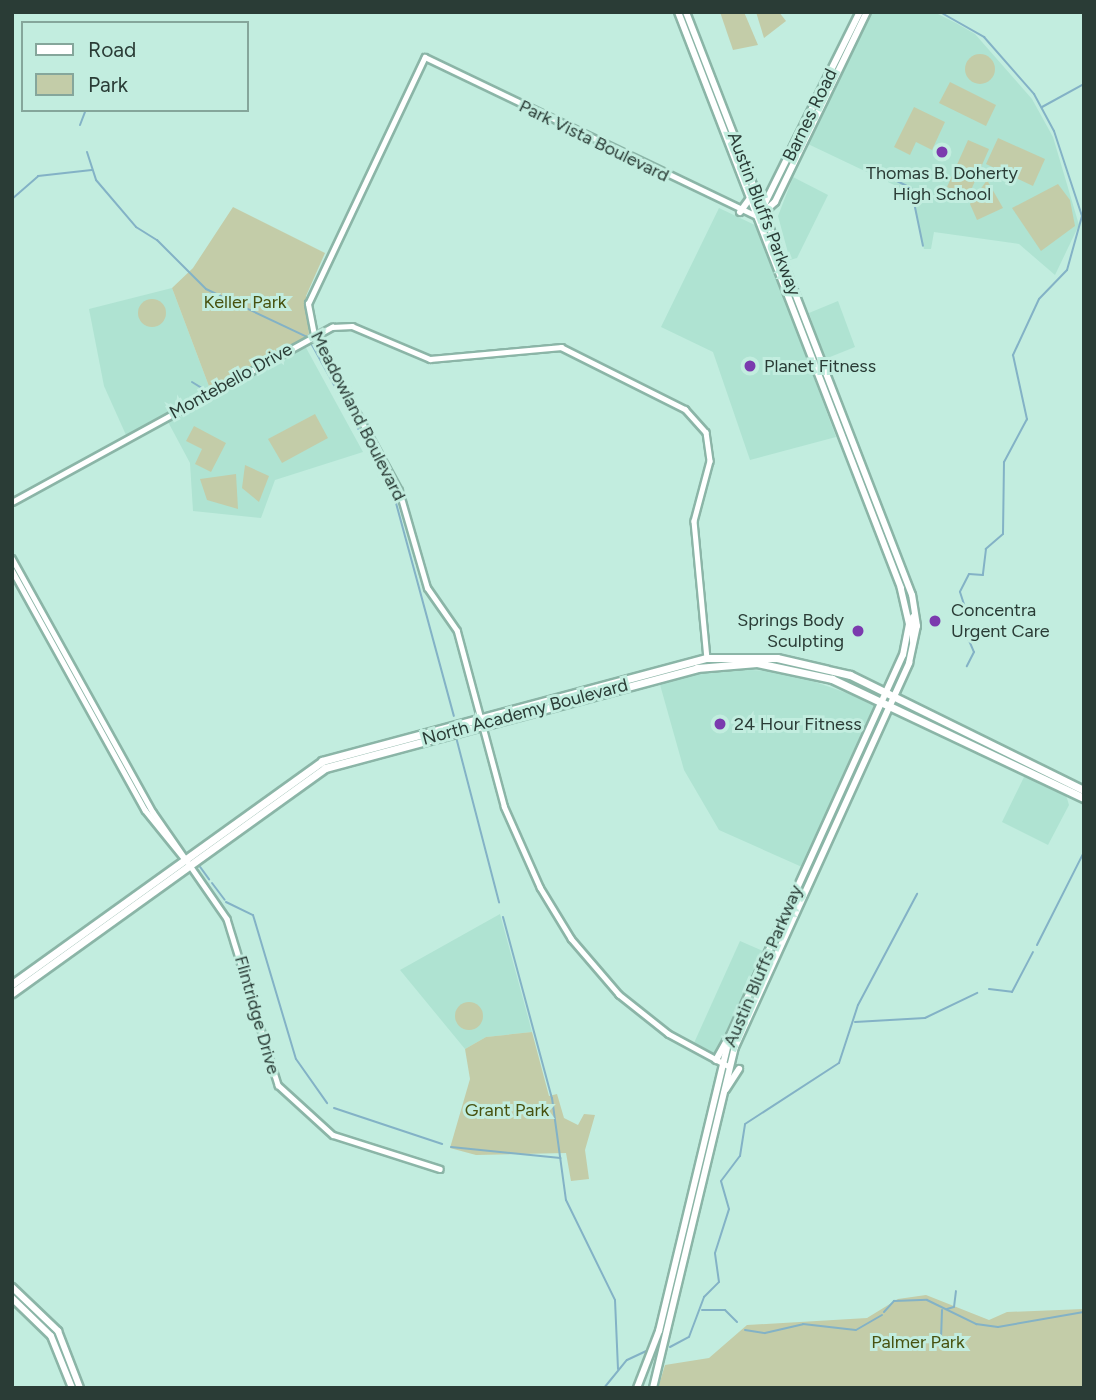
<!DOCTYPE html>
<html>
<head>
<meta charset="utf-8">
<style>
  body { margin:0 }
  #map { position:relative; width:1096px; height:1400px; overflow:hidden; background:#c2eddf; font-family:Figtree,sans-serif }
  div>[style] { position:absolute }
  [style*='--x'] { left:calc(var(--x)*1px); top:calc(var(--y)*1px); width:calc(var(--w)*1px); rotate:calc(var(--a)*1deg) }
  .built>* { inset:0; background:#afe3d2 }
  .green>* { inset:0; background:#c3cca8 }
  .round { border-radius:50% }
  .stream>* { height:2px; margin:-1px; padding:0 1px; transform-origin:1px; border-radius:1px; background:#83b2c6 }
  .roads { filter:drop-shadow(2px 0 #8bb5a7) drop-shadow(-2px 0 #8bb5a7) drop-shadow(0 2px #8bb5a7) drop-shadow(0 -2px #8bb5a7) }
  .minor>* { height:4.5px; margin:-2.25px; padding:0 2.25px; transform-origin:2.25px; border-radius:2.25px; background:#fff }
  .major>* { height:6px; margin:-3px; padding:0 3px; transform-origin:3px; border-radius:3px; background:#fff }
  .highway>* { height:7px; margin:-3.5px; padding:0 3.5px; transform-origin:3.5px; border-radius:3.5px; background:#fff }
  .dots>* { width:19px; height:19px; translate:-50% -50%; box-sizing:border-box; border:4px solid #c2eddf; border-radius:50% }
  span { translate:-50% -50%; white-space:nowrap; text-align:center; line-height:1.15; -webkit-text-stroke:6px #c2eddf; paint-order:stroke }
  .street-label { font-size:18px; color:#2a3c36 }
  .poi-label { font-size:18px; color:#2a3c36 }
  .left { translate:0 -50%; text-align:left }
  .right { translate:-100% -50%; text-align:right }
  .park-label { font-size:18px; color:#475210 }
  .frame { position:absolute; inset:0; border:14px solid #2a3c36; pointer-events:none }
  .legend { position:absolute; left:21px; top:21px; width:228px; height:91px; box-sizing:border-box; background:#c2eddf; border:2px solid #85a69b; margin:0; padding:9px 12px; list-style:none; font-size:21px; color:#2a3c36 }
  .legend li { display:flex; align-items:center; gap:14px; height:35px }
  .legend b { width:35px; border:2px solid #85a69b }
</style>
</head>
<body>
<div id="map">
  <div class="built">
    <div style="clip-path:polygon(871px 12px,934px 12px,956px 23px,975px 34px,1032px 99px,1053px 137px,1079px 225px,1055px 275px,1019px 244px,934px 232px,931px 249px,924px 249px,911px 193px,808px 144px)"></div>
    <div style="clip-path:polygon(793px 177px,828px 195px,797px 258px,790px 260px,778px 216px)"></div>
    <div style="clip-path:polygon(719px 208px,757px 226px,836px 437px,750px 460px,713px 352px,661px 327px)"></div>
    <div style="clip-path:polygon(172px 288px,210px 389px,126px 435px,104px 386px,89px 309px)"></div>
    <div style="clip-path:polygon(838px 301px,855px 347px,825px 359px,809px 313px)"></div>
    <div style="clip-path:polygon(304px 344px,363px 452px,275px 480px,261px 518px,193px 511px,190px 463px,167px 420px)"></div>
    <div style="clip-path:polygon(715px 668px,787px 672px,875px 703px,802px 867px,719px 830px,684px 770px,659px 681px)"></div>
    <div style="clip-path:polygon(1025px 775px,1066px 795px,1069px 805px,1048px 845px,1002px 822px)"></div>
    <div style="clip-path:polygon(500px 914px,532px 1032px,486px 1037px,465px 1049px,400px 970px)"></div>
    <div style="clip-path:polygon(740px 941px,763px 951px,716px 1054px,694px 1043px)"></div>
  </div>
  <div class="green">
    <div style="clip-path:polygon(720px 12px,744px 12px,758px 45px,733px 50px)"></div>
    <div style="clip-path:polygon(756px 12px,779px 12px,786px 21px,764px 38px)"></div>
    <div class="round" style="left:965px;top:54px;width:30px;height:30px"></div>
    <div style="clip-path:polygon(950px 82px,996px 105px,986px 126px,939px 103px)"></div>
    <div style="clip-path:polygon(914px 107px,945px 122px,932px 150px,916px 142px,910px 155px,894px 147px)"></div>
    <div style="clip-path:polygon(998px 138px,1045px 159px,1033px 186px,986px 164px)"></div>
    <div style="clip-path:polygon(968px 140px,989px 149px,968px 197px,947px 187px)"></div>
    <div style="clip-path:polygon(987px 180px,1003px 208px,977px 220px,970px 204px)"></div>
    <div style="clip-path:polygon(1058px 184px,1070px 200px,1075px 226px,1041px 251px,1012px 208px)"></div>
    <div style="clip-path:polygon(233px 207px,325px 253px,306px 296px,309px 335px,210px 389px,172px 288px,193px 268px)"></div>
    <div class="round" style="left:138px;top:299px;width:28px;height:28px"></div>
    <div style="clip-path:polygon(315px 414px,328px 438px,282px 463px,268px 439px)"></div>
    <div style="clip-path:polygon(194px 426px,226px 443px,211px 472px,195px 464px,202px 449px,186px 441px)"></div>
    <div style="clip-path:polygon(245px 465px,269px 476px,259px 502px,242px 488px)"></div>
    <div style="clip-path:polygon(236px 474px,238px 509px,207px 500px,200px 479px)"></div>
    <div class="round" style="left:455px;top:1002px;width:28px;height:28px"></div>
    <div style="clip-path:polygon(532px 1032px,549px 1096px,557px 1094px,564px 1118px,578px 1125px,584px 1114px,595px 1115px,585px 1150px,589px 1179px,571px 1181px,566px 1153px,476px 1155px,450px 1148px,470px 1079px,465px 1049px,486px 1037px)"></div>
    <div style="clip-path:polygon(926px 1295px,989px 1320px,1007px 1312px,1084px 1309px,1084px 1388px,658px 1388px,665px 1365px,709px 1358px,747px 1325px,867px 1318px,898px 1299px)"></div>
  </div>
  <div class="stream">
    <div style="--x:940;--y:12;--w:51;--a:29.6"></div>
    <div style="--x:984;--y:37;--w:76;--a:48.7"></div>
    <div style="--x:1034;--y:94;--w:42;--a:61.6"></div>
    <div style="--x:1054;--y:131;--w:89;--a:71.8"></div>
    <div style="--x:1082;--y:216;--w:56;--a:105.5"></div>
    <div style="--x:1067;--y:270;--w:40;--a:134"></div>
    <div style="--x:1039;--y:299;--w:62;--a:114.9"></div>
    <div style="--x:1013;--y:355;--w:66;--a:77.7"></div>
    <div style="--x:1027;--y:419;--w:49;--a:118.1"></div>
    <div style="--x:1004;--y:462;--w:72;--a:90.8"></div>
    <div style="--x:1003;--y:534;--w:23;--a:139"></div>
    <div style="--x:986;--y:549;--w:26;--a:97"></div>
    <div style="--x:983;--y:575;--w:14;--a:-176"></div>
    <div style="--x:969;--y:574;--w:20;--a:117"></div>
    <div style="--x:960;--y:592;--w:20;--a:72"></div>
    <div style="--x:1042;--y:107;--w:48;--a:-28.7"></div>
    <div style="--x:80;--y:125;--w:14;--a:-69"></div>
    <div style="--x:87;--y:152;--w:29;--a:72"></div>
    <div style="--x:96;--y:180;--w:62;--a:49.6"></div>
    <div style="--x:136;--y:227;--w:25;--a:32"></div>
    <div style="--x:157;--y:240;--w:69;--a:45"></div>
    <div style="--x:206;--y:289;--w:110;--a:25.4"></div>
    <div style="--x:897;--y:181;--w:16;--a:27"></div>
    <div style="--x:911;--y:188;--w:59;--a:78.3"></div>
    <div style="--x:12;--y:199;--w:35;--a:-41"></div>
    <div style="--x:38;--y:176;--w:54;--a:-6.3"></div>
    <div style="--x:311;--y:343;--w:170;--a:61.2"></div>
    <div style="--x:393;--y:492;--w:232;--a:74.8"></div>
    <div style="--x:192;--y:382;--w:15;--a:32"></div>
    <div style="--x:965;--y:631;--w:23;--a:67"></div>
    <div style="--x:974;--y:652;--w:16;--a:117"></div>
    <div style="--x:456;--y:737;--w:171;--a:75.4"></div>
    <div style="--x:198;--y:864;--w:19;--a:54"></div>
    <div style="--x:212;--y:883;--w:21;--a:53"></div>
    <div style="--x:226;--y:902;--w:30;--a:26"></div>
    <div style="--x:253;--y:915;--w:150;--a:73.4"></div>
    <div style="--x:296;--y:1059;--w:54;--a:54.8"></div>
    <div style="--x:503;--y:917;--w:188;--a:74.9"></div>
    <div style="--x:552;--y:1098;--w:103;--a:82.2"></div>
    <div style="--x:566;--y:1200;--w:111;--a:63.9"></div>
    <div style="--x:615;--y:1300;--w:69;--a:87.5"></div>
    <div style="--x:1037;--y:945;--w:104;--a:-63.2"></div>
    <div style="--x:989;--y:989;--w:23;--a:7"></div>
    <div style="--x:1012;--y:992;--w:45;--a:-62.3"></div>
    <div style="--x:855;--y:1022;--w:70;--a:-3.3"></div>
    <div style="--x:925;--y:1018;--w:58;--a:-25.7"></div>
    <div style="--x:334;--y:1108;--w:114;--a:18.4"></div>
    <div style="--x:451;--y:1147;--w:110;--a:5.8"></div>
    <div style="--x:947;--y:1309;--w:7;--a:-16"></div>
    <div style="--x:954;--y:1307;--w:16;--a:-83"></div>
    <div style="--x:702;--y:1310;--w:23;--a:0"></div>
    <div style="--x:725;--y:1310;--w:17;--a:45"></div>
    <div style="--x:884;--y:1312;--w:15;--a:-48"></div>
    <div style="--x:894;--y:1301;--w:33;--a:-2"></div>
    <div style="--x:927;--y:1300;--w:55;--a:26.1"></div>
    <div style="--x:976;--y:1324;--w:22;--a:8"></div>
    <div style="--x:998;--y:1327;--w:87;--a:-9.9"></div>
    <div style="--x:745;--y:1330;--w:20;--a:9"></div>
    <div style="--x:765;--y:1333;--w:39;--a:-13"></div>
    <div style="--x:803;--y:1324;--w:53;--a:6.5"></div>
    <div style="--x:856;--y:1330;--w:30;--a:-30"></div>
    <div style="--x:670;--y:1347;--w:21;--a:-28"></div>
    <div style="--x:689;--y:1337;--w:43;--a:-69.4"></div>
    <div style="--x:704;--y:1297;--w:21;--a:-45"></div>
    <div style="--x:719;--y:1282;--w:29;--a:-98"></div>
    <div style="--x:715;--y:1253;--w:46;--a:-72.3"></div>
    <div style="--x:729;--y:1209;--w:29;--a:-106"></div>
    <div style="--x:721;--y:1181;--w:31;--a:-53"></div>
    <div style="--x:740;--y:1156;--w:32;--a:-81"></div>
    <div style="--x:745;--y:1124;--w:112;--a:-33"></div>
    <div style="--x:839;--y:1063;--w:61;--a:-71.9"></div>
    <div style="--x:858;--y:1005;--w:126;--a:-62"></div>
    <div style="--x:934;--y:1347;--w:11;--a:-49"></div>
    <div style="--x:941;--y:1339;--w:29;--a:-88"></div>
    <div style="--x:604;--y:1388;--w:36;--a:-51"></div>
    <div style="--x:627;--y:1360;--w:23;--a:-25"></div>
  </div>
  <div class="roads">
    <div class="minor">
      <div style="--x:12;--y:502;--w:365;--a:-28.7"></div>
      <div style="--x:332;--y:327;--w:20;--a:-3"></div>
      <div style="--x:352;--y:326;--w:85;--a:22.9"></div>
      <div style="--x:430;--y:359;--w:132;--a:-5.2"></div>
      <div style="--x:561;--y:347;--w:139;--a:26.6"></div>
      <div style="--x:685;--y:409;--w:31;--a:48"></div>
      <div style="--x:706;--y:432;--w:29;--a:82"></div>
      <div style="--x:710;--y:461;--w:62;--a:104.9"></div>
      <div style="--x:694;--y:521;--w:138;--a:84.6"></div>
      <div style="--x:12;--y:558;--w:291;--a:61"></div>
      <div style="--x:153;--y:812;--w:130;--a:55.3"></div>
      <div style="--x:227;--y:919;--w:174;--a:72.9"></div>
      <div style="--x:278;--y:1085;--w:74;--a:42.3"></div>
      <div style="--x:333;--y:1135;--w:112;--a:17.6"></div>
      <div style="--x:12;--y:570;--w:274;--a:61"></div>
      <div style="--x:145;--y:810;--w:60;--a:51"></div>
      <div style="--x:729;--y:1067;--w:69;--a:-151.6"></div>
      <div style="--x:668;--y:1034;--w:63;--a:-141.5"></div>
      <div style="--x:619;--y:995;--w:74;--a:-130.6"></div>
      <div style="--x:571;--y:939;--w:60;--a:-121.3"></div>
      <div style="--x:540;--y:888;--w:89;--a:-114"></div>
      <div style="--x:504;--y:807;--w:182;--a:-105"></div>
      <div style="--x:457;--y:631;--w:52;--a:-124.9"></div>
      <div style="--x:427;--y:588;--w:101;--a:-106.1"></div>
      <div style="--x:399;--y:491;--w:178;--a:-118.6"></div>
      <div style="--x:314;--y:335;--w:32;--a:-101"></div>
      <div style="--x:308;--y:304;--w:273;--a:-64.7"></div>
      <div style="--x:425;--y:57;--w:368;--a:25.6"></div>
    </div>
    <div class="major">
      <div style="--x:761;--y:211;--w:222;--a:-63.6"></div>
      <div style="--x:740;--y:212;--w:17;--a:-54"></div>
      <div style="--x:762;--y:214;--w:18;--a:-43"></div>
      <div style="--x:775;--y:202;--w:211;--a:-64.2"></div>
      <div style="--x:913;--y:617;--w:24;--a:90"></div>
      <div style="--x:716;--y:1060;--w:23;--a:-61"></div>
      <div style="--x:726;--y:1089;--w:24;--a:-57"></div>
      <div style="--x:12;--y:1287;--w:64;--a:43.7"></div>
      <div style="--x:58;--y:1331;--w:61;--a:68.9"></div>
      <div style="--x:12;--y:1298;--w:54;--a:44.3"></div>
      <div style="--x:51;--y:1336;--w:56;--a:68"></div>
      <div style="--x:637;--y:1388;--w:61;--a:-68.9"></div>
      <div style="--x:659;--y:1331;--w:303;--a:-76.5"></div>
      <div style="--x:730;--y:1036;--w:418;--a:-65.6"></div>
      <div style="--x:903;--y:655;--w:32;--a:-79"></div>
      <div style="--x:909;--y:624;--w:37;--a:-103"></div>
      <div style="--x:901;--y:588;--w:618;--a:-111.16"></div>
      <div style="--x:653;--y:1388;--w:351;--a:-76.5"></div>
      <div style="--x:735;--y:1047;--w:422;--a:-65.6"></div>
      <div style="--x:909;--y:663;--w:38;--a:-78"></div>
      <div style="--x:917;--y:626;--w:31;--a:-99"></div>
      <div style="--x:912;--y:595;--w:625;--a:-111.19"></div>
    </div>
    <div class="highway">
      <div style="--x:12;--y:984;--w:382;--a:-35.7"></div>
      <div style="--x:322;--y:761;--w:399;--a:-15"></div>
      <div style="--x:707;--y:658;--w:70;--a:0"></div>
      <div style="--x:777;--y:658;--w:75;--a:13.1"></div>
      <div style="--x:850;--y:675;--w:261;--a:26.2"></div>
      <div style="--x:12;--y:993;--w:385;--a:-35.7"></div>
      <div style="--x:325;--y:768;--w:385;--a:-15"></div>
      <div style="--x:697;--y:668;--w:60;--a:-4.8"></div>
      <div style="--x:757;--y:663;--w:77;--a:12"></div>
      <div style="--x:832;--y:679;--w:279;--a:25.3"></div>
    </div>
  </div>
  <div class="dots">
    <div style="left:942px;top:152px;background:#7b3aae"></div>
    <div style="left:750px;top:366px;background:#7b3aae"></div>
    <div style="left:935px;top:621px;background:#7b3aae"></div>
    <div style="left:858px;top:631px;background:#7b3aae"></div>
    <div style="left:720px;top:724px;background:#7b3aae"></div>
  </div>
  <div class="street-label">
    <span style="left:810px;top:115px;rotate:-64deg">Barnes Road</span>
    <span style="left:594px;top:141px;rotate:26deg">Park Vista Boulevard</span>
    <span style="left:764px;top:214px;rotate:69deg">Austin Bluffs Parkway</span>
    <span style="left:231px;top:381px;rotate:-29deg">Montebello Drive</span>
    <span style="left:358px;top:416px;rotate:63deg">Meadowland Boulevard</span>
    <span style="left:525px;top:712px;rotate:-15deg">North Academy Boulevard</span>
    <span style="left:763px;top:966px;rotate:-67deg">Austin Bluffs Parkway</span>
    <span style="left:257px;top:1015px;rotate:74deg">Flintridge Drive</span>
  </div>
  <div class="poi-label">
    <span style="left:942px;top:184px">Thomas B. Doherty<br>High School</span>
    <span class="left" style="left:764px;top:366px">Planet Fitness</span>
    <span class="left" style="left:951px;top:621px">Concentra<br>Urgent Care</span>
    <span class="right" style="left:844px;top:631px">Springs Body<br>Sculpting</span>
    <span class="left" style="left:734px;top:724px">24 Hour Fitness</span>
  </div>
  <div class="park-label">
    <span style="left:245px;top:302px">Keller Park</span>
    <span style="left:507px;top:1110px">Grant Park</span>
    <span style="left:918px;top:1342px">Palmer Park</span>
  </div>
  <div class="frame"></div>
  <ul class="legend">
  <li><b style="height:9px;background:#fff"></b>Road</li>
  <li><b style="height:19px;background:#c3cca8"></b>Park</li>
  </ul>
</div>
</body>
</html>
